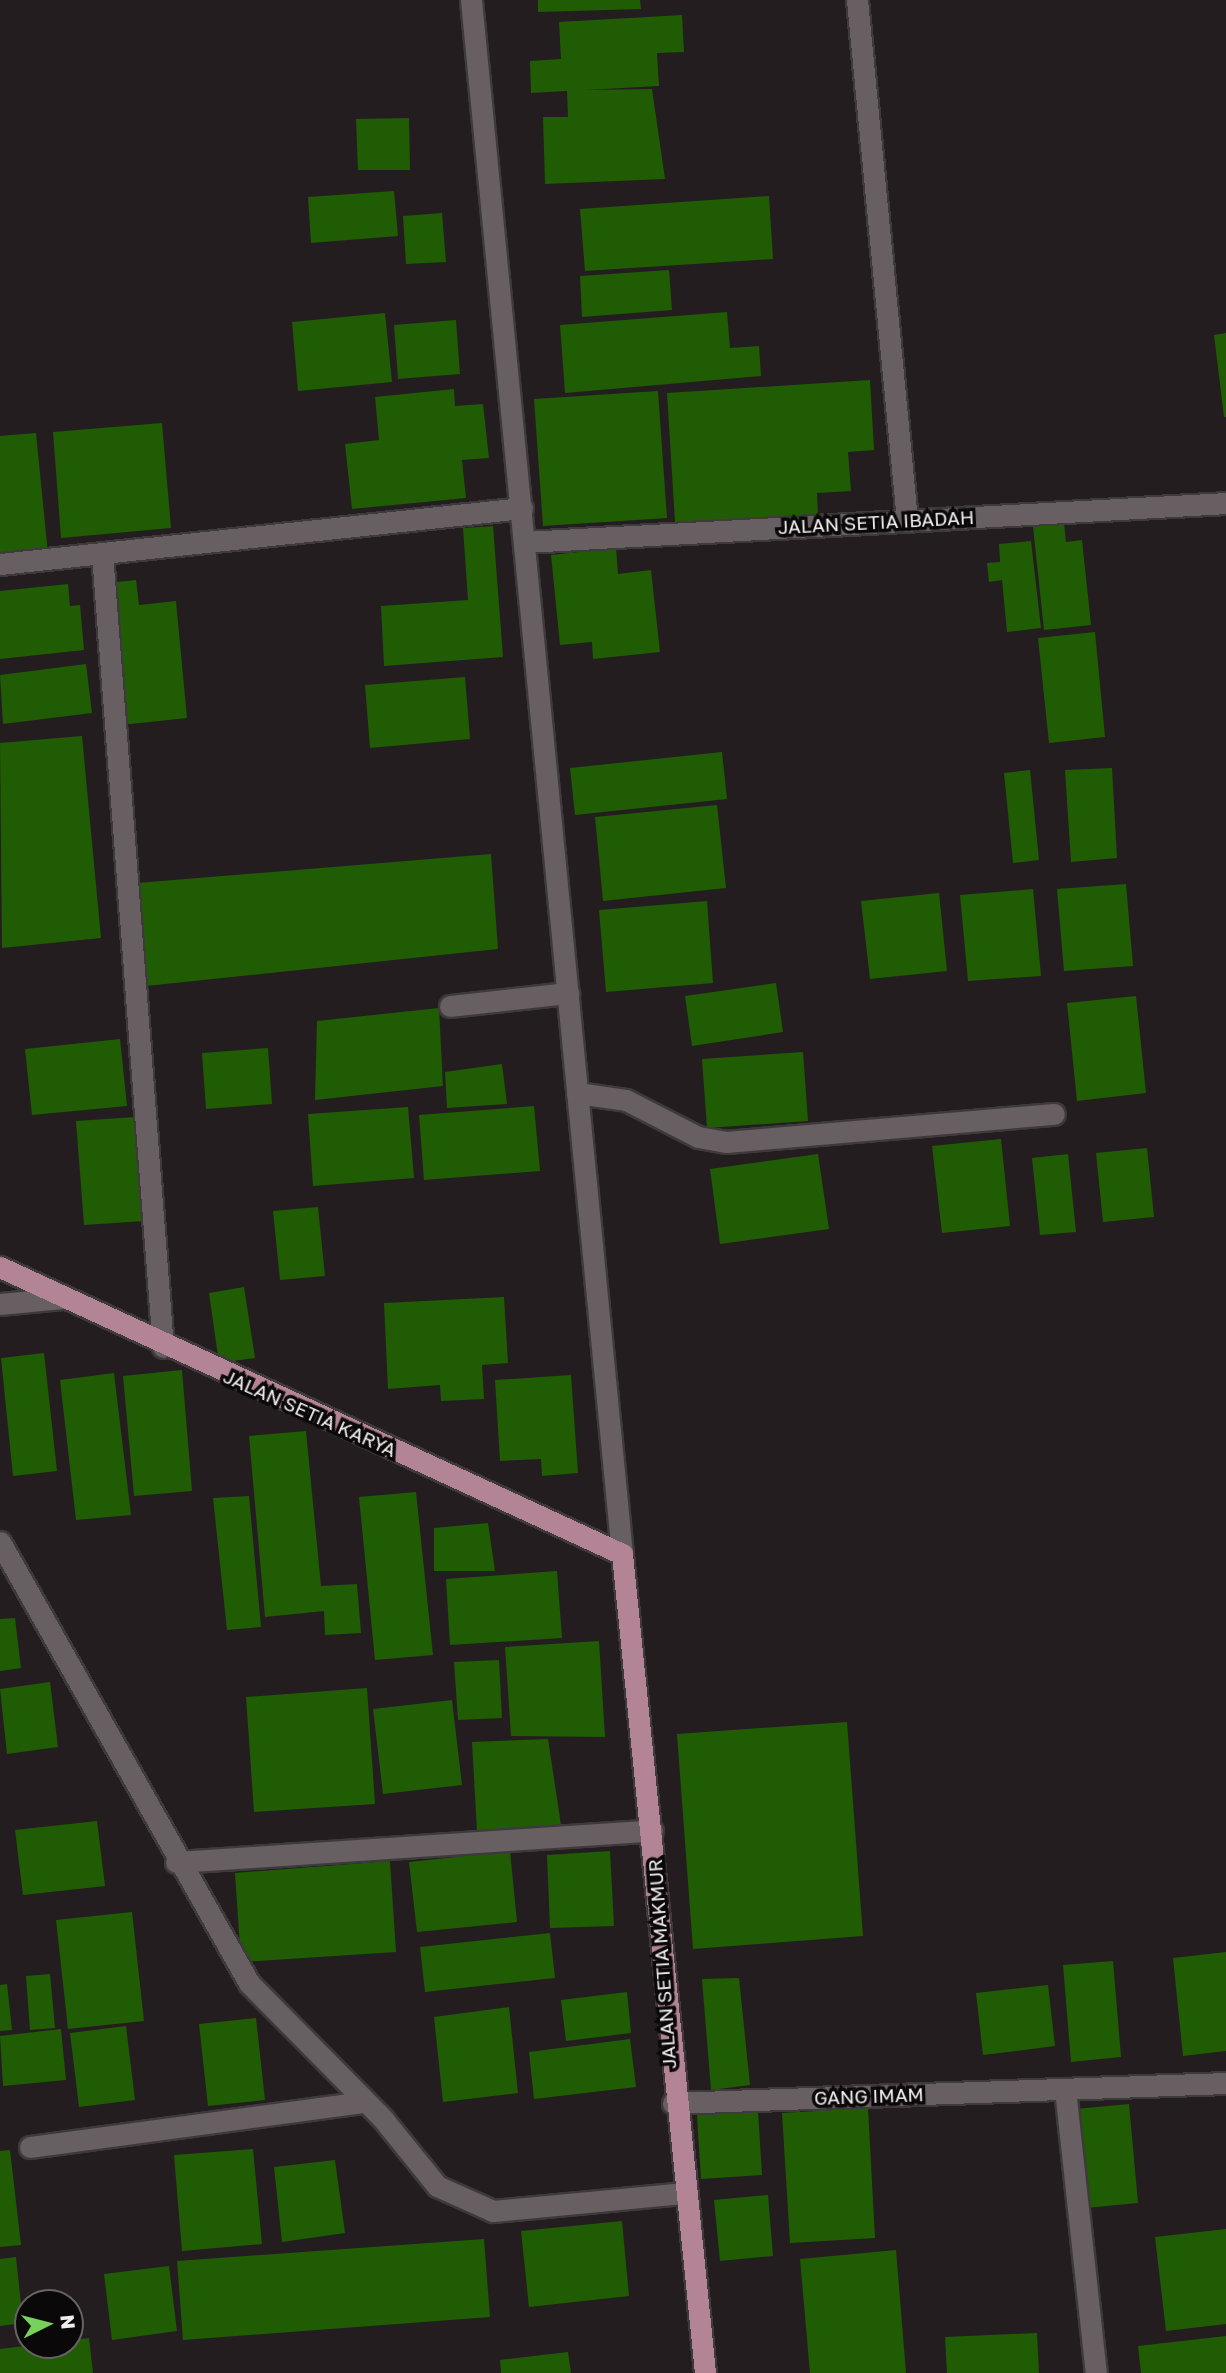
<!DOCTYPE html>
<html>
<head>
<meta charset="utf-8">
<style>
  body { margin:0 }
  #map { position:relative; width:1226px; height:2373px; overflow:hidden; background:#231d1f; font-family:"Golos Text",sans-serif }
  div>[style] { position:absolute }
  [style*='--x'] { left:calc(var(--x)*1px); top:calc(var(--y)*1px); width:calc(var(--w)*1px); rotate:calc(var(--a)*1deg) }
  .building>* { inset:0; background:#205c04 }
  .roads { filter:drop-shadow(2px 0 #3e393b) drop-shadow(-2px 0 #3e393b) drop-shadow(0 2px #3e393b) drop-shadow(0 -2px #3e393b) }
  .minor>* { height:21px; margin:-10.5px; padding:0 10.5px; transform-origin:10.5px; border-radius:10.5px; background:#675f62 }
  .major>* { height:21px; margin:-10.5px; padding:0 10.5px; transform-origin:10.5px; border-radius:10.5px; background:#b38496 }
  span { translate:-50% -50%; white-space:nowrap; text-align:center; line-height:1.15; -webkit-text-stroke:7px #0b0809; paint-order:stroke }
  .street-label { font-size:19px; color:#f1eced }
  .north { position:absolute; left:14px; top:2289px; width:70px; height:70px; box-sizing:border-box; background:#0b0809; border:2px solid #676364; border-radius:50%; rotate:84deg; font-size:19px; font-weight:700; line-height:28px; text-align:center; color:#f1eced }
  .north::after { content:''; display:block; margin:auto; width:24px; height:32px; background:#76d25a; clip-path:polygon(50% 0,100% 100%,50% 72%,0 100%) }
</style>
</head>
<body>
<div id="map">
  <div class="building">
    <div style="clip-path:polygon(538px 0,640px 0,641px 9px,538px 12px)"></div>
    <div style="clip-path:polygon(682px 15px,684px 52px,657px 53px,659px 86px,586px 90px,652px 89px,665px 179px,545px 184px,543px 117px,568px 117px,567px 91px,531px 93px,530px 61px,561px 59px,559px 22px)"></div>
    <div style="clip-path:polygon(409px 118px,410px 170px,358px 170px,356px 119px)"></div>
    <div style="clip-path:polygon(394px 191px,398px 236px,311px 243px,308px 197px)"></div>
    <div style="clip-path:polygon(769px 196px,773px 259px,585px 271px,580px 209px)"></div>
    <div style="clip-path:polygon(442px 213px,446px 262px,406px 264px,403px 216px)"></div>
    <div style="clip-path:polygon(669px 270px,672px 310px,582px 317px,580px 276px)"></div>
    <div style="clip-path:polygon(727px 312px,730px 348px,759px 346px,761px 376px,565px 393px,560px 325px)"></div>
    <div style="clip-path:polygon(385px 313px,392px 382px,298px 391px,292px 322px)"></div>
    <div style="clip-path:polygon(456px 320px,460px 374px,398px 379px,394px 325px)"></div>
    <div style="clip-path:polygon(1226px 333px,1226px 417px,1224px 417px,1214px 335px)"></div>
    <div style="clip-path:polygon(870px 380px,874px 450px,848px 452px,851px 491px,817px 493px,818px 514px,675px 522px,667px 393px)"></div>
    <div style="clip-path:polygon(454px 389px,455px 406px,483px 404px,489px 458px,462px 460px,466px 498px,352px 509px,345px 444px,379px 440px,375px 397px)"></div>
    <div style="clip-path:polygon(658px 391px,667px 518px,543px 526px,534px 399px)"></div>
    <div style="clip-path:polygon(162px 423px,171px 528px,61px 538px,53px 432px)"></div>
    <div style="clip-path:polygon(36px 433px,48px 554px,0 559px,0 436px)"></div>
    <div style="clip-path:polygon(1064px 523px,1066px 542px,1082px 540px,1091px 625px,1044px 630px,1033px 527px)"></div>
    <div style="clip-path:polygon(493px 526px,503px 657px,384px 666px,381px 606px,468px 600px,463px 528px)"></div>
    <div style="clip-path:polygon(1031px 541px,1041px 628px,1007px 632px,1002px 580px,989px 582px,987px 563px,1000px 562px,999px 544px)"></div>
    <div style="clip-path:polygon(616px 548px,618px 574px,651px 570px,660px 652px,593px 659px,592px 642px,560px 645px,551px 555px)"></div>
    <div style="clip-path:polygon(136px 580px,139px 605px,176px 601px,187px 718px,121px 725px,107px 583px)"></div>
    <div style="clip-path:polygon(68px 584px,70px 606px,80px 605px,84px 650px,0 659px,0 591px)"></div>
    <div style="clip-path:polygon(1095px 632px,1105px 737px,1049px 743px,1038px 638px)"></div>
    <div style="clip-path:polygon(86px 664px,92px 713px,3px 724px,0 675px)"></div>
    <div style="clip-path:polygon(465px 677px,470px 739px,370px 748px,365px 685px)"></div>
    <div style="clip-path:polygon(82px 736px,101px 938px,2px 948px,0 743px)"></div>
    <div style="clip-path:polygon(722px 752px,727px 799px,575px 815px,570px 768px)"></div>
    <div style="clip-path:polygon(1112px 768px,1117px 858px,1071px 862px,1065px 770px)"></div>
    <div style="clip-path:polygon(1030px 770px,1039px 860px,1013px 863px,1004px 773px)"></div>
    <div style="clip-path:polygon(717px 805px,726px 888px,603px 901px,595px 817px)"></div>
    <div style="clip-path:polygon(491px 854px,498px 949px,146px 986px,137px 883px)"></div>
    <div style="clip-path:polygon(1126px 884px,1133px 966px,1064px 971px,1057px 889px)"></div>
    <div style="clip-path:polygon(1033px 889px,1041px 976px,968px 981px,960px 895px)"></div>
    <div style="clip-path:polygon(939px 893px,947px 971px,870px 979px,861px 901px)"></div>
    <div style="clip-path:polygon(707px 901px,713px 983px,606px 992px,599px 910px)"></div>
    <div style="clip-path:polygon(776px 983px,783px 1032px,692px 1046px,685px 996px)"></div>
    <div style="clip-path:polygon(1136px 996px,1146px 1093px,1077px 1101px,1067px 1003px)"></div>
    <div style="clip-path:polygon(439px 1008px,443px 1086px,315px 1100px,317px 1021px)"></div>
    <div style="clip-path:polygon(120px 1039px,127px 1106px,32px 1115px,25px 1049px)"></div>
    <div style="clip-path:polygon(268px 1048px,272px 1104px,206px 1109px,202px 1053px)"></div>
    <div style="clip-path:polygon(803px 1052px,808px 1121px,707px 1128px,702px 1059px)"></div>
    <div style="clip-path:polygon(502px 1064px,507px 1104px,447px 1108px,445px 1072px)"></div>
    <div style="clip-path:polygon(534px 1106px,540px 1171px,424px 1180px,419px 1115px)"></div>
    <div style="clip-path:polygon(408px 1107px,414px 1178px,313px 1186px,308px 1114px)"></div>
    <div style="clip-path:polygon(136px 1117px,145px 1221px,84px 1225px,76px 1121px)"></div>
    <div style="clip-path:polygon(1001px 1139px,1010px 1226px,942px 1233px,932px 1146px)"></div>
    <div style="clip-path:polygon(1147px 1148px,1154px 1217px,1103px 1222px,1096px 1153px)"></div>
    <div style="clip-path:polygon(818px 1154px,829px 1229px,720px 1244px,710px 1169px)"></div>
    <div style="clip-path:polygon(1068px 1154px,1076px 1232px,1040px 1235px,1032px 1158px)"></div>
    <div style="clip-path:polygon(318px 1207px,325px 1276px,280px 1280px,273px 1211px)"></div>
    <div style="clip-path:polygon(244px 1287px,255px 1358px,219px 1363px,209px 1293px)"></div>
    <div style="clip-path:polygon(504px 1297px,508px 1363px,482px 1365px,484px 1399px,441px 1401px,440px 1385px,388px 1389px,384px 1303px)"></div>
    <div style="clip-path:polygon(44px 1353px,57px 1471px,13px 1476px,1px 1358px)"></div>
    <div style="clip-path:polygon(182px 1370px,192px 1491px,134px 1496px,123px 1376px)"></div>
    <div style="clip-path:polygon(114px 1373px,131px 1515px,76px 1520px,60px 1380px)"></div>
    <div style="clip-path:polygon(571px 1375px,578px 1473px,542px 1476px,541px 1459px,500px 1461px,495px 1380px)"></div>
    <div style="clip-path:polygon(306px 1431px,321px 1586px,357px 1584px,361px 1633px,325px 1635px,324px 1611px,265px 1617px,249px 1436px)"></div>
    <div style="clip-path:polygon(416px 1492px,433px 1655px,375px 1660px,359px 1497px)"></div>
    <div style="clip-path:polygon(249px 1496px,261px 1627px,227px 1630px,213px 1498px)"></div>
    <div style="clip-path:polygon(488px 1523px,495px 1571px,434px 1571px,434px 1528px)"></div>
    <div style="clip-path:polygon(557px 1571px,562px 1638px,450px 1645px,446px 1579px)"></div>
    <div style="clip-path:polygon(15px 1618px,21px 1668px,0 1671px,0 1619px)"></div>
    <div style="clip-path:polygon(599px 1641px,605px 1737px,511px 1736px,505px 1647px)"></div>
    <div style="clip-path:polygon(499px 1660px,502px 1718px,458px 1720px,454px 1662px)"></div>
    <div style="clip-path:polygon(50px 1682px,58px 1747px,7px 1754px,0 1689px)"></div>
    <div style="clip-path:polygon(367px 1688px,375px 1804px,254px 1812px,246px 1697px)"></div>
    <div style="clip-path:polygon(452px 1700px,462px 1785px,383px 1794px,373px 1709px)"></div>
    <div style="clip-path:polygon(847px 1722px,863px 1936px,693px 1949px,677px 1734px)"></div>
    <div style="clip-path:polygon(548px 1739px,561px 1825px,477px 1831px,472px 1742px)"></div>
    <div style="clip-path:polygon(97px 1821px,105px 1886px,23px 1895px,15px 1830px)"></div>
    <div style="clip-path:polygon(510px 1851px,517px 1922px,417px 1932px,409px 1862px)"></div>
    <div style="clip-path:polygon(610px 1851px,614px 1926px,550px 1928px,547px 1855px)"></div>
    <div style="clip-path:polygon(390px 1861px,396px 1952px,241px 1962px,235px 1873px)"></div>
    <div style="clip-path:polygon(132px 1912px,144px 2021px,68px 2029px,56px 1920px)"></div>
    <div style="clip-path:polygon(550px 1933px,555px 1978px,425px 1992px,420px 1947px)"></div>
    <div style="clip-path:polygon(1226px 1952px,1226px 2051px,1183px 2056px,1173px 1958px)"></div>
    <div style="clip-path:polygon(1113px 1961px,1121px 2057px,1071px 2062px,1063px 1965px)"></div>
    <div style="clip-path:polygon(50px 1974px,55px 2028px,30px 2030px,26px 1976px)"></div>
    <div style="clip-path:polygon(739px 1978px,750px 2085px,711px 2090px,702px 1979px)"></div>
    <div style="clip-path:polygon(7px 1984px,12px 2030px,0 2031px,0 1985px)"></div>
    <div style="clip-path:polygon(1048px 1985px,1055px 2046px,983px 2055px,976px 1993px)"></div>
    <div style="clip-path:polygon(627px 1992px,631px 2033px,566px 2041px,561px 2000px)"></div>
    <div style="clip-path:polygon(509px 2007px,518px 2093px,443px 2102px,434px 2017px)"></div>
    <div style="clip-path:polygon(256px 2018px,265px 2100px,208px 2106px,199px 2024px)"></div>
    <div style="clip-path:polygon(126px 2026px,135px 2100px,79px 2107px,70px 2033px)"></div>
    <div style="clip-path:polygon(61px 2029px,66px 2080px,3px 2086px,0 2036px)"></div>
    <div style="clip-path:polygon(630px 2039px,636px 2087px,534px 2099px,529px 2052px)"></div>
    <div style="clip-path:polygon(1129px 2104px,1138px 2203px,1086px 2208px,1076px 2109px)"></div>
    <div style="clip-path:polygon(868px 2108px,875px 2238px,790px 2243px,782px 2113px)"></div>
    <div style="clip-path:polygon(758px 2111px,762px 2175px,701px 2179px,697px 2115px)"></div>
    <div style="clip-path:polygon(253px 2149px,262px 2244px,182px 2251px,174px 2155px)"></div>
    <div style="clip-path:polygon(10px 2150px,21px 2245px,0 2247px,0 2151px)"></div>
    <div style="clip-path:polygon(335px 2160px,345px 2233px,282px 2242px,274px 2167px)"></div>
    <div style="clip-path:polygon(768px 2195px,773px 2256px,720px 2261px,714px 2200px)"></div>
    <div style="clip-path:polygon(622px 2221px,629px 2296px,529px 2307px,521px 2231px)"></div>
    <div style="clip-path:polygon(1226px 2229px,1226px 2324px,1166px 2331px,1155px 2237px)"></div>
    <div style="clip-path:polygon(484px 2239px,490px 2317px,183px 2340px,177px 2261px)"></div>
    <div style="clip-path:polygon(896px 2250px,906px 2373px,810px 2373px,800px 2259px)"></div>
    <div style="clip-path:polygon(16px 2257px,23px 2323px,0 2326px,0 2259px)"></div>
    <div style="clip-path:polygon(169px 2266px,177px 2331px,112px 2340px,104px 2274px)"></div>
    <div style="clip-path:polygon(1037px 2333px,1039px 2373px,947px 2373px,945px 2337px)"></div>
    <div style="clip-path:polygon(1226px 2336px,1226px 2373px,1141px 2373px,1138px 2346px)"></div>
    <div style="clip-path:polygon(89px 2338px,93px 2373px,0 2373px,0 2349px)"></div>
    <div style="clip-path:polygon(568px 2352px,571px 2373px,501px 2373px,500px 2360px)"></div>
  </div>
  <div class="roads">
    <div class="minor">
      <div style="--x:471;--y:0;--w:1561;--a:84.45"></div>
      <div style="--x:857;--y:0;--w:522;--a:84.51"></div>
      <div style="--x:525;--y:542;--w:702;--a:-3.18"></div>
      <div style="--x:102;--y:553;--w:796;--a:85.61"></div>
      <div style="--x:0;--y:564;--w:525;--a:-6.12"></div>
      <div style="--x:450;--y:1006;--w:119;--a:-6.3"></div>
      <div style="--x:577;--y:1093;--w:49;--a:8.1"></div>
      <div style="--x:626;--y:1100;--w:81;--a:27.2"></div>
      <div style="--x:698;--y:1137;--w:28;--a:10"></div>
      <div style="--x:726;--y:1142;--w:329;--a:-4.9"></div>
      <div style="--x:0;--y:1304;--w:62;--a:-5.5"></div>
      <div style="--x:0;--y:1542;--w:506;--a:60.55"></div>
      <div style="--x:249;--y:1983;--w:191;--a:45.4"></div>
      <div style="--x:383;--y:2119;--w:86;--a:51.1"></div>
      <div style="--x:437;--y:2186;--w:61;--a:24.1"></div>
      <div style="--x:493;--y:2211;--w:193;--a:-5.4"></div>
      <div style="--x:176;--y:1862;--w:477;--a:-3.8"></div>
      <div style="--x:1065;--y:2089;--w:286;--a:83.8"></div>
      <div style="--x:673;--y:2103;--w:553;--a:-2.07"></div>
      <div style="--x:30;--y:2147;--w:334;--a:-7.7"></div>
    </div>
    <div class="major">
      <div style="--x:0;--y:1267;--w:685;--a:24.77"></div>
      <div style="--x:622;--y:1554;--w:823;--a:84.21"></div>
    </div>
  </div>
  <div class="street-label">
    <span style="left:876px;top:522px;rotate:-3deg">JALAN SETIA IBADAH</span>
    <span style="left:310px;top:1413px;rotate:24deg">JALAN SETIA KARYA</span>
    <span style="left:662px;top:1964px;rotate:-94deg">JALAN SETIA MAKMUR</span>
    <span style="left:869px;top:2096px;rotate:-2deg">GANG IMAM</span>
  </div>
  <div class="north">N</div>
</div>
</body>
</html>
